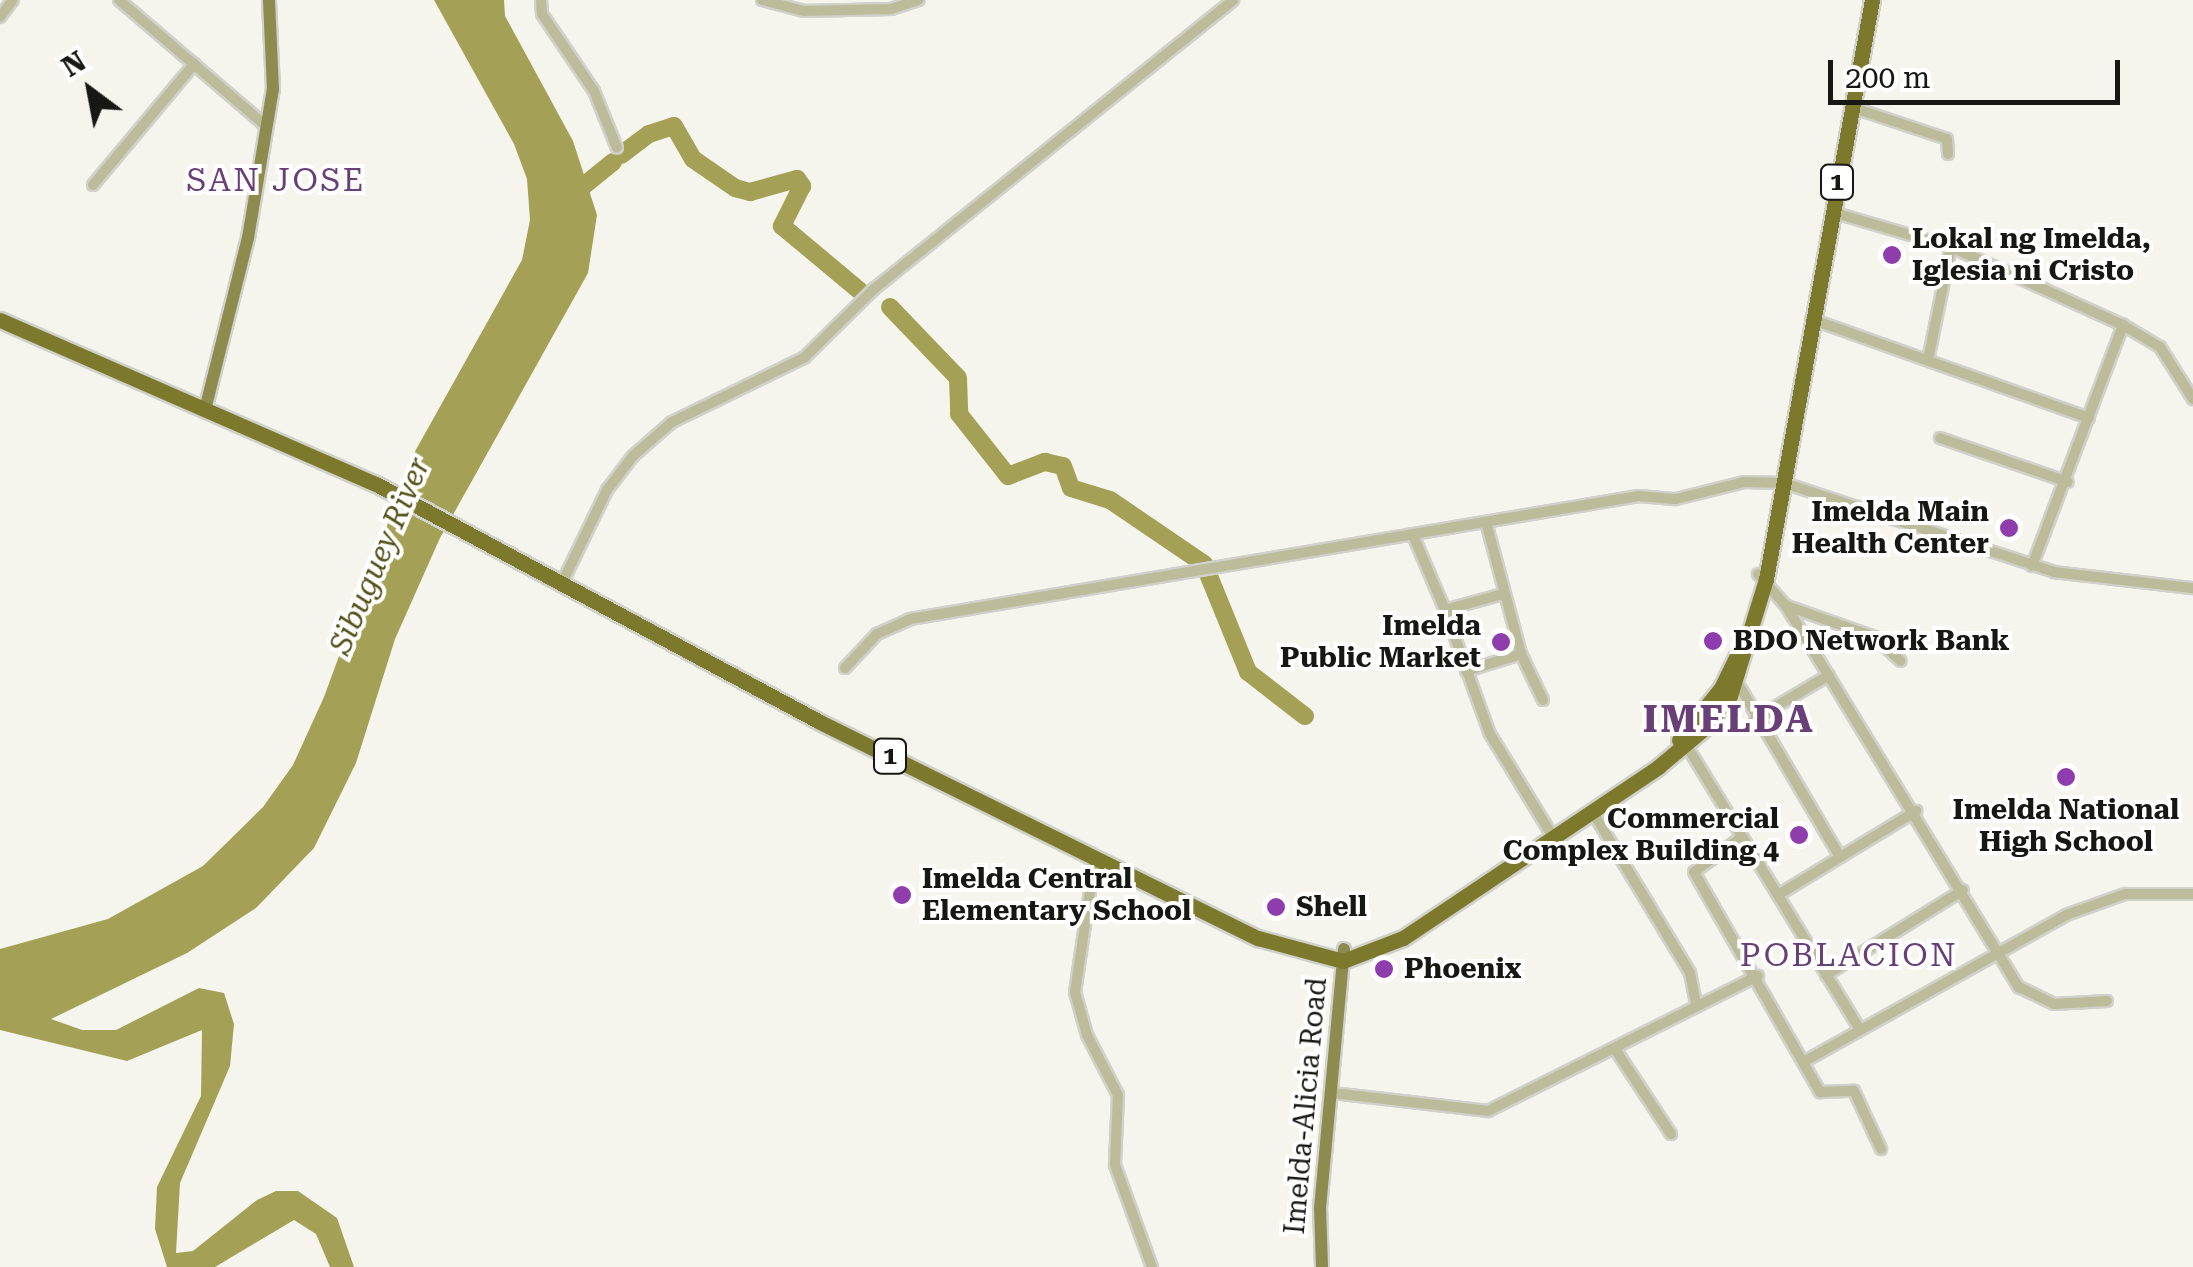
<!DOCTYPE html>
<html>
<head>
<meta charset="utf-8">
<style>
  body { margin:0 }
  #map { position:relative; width:2193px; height:1267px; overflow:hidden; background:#f5f5ee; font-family:"Roboto Serif",serif }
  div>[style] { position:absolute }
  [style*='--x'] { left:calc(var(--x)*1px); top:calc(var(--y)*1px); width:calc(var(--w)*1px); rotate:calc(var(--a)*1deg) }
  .water>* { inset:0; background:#a4a055 }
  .river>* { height:18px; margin:-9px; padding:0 9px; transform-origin:9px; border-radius:9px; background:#a4a055 }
  .roads { filter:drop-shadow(2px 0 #d1d1cb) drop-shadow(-2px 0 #d1d1cb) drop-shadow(0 2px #d1d1cb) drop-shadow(0 -2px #d1d1cb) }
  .minor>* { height:10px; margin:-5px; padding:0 5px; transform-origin:5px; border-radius:5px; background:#bcbc9b }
  .major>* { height:12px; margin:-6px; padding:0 6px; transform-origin:6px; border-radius:6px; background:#8d8b4d }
  .highway>* { height:15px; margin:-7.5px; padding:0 7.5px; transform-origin:7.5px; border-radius:7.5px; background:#7d792c }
  .dots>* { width:28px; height:28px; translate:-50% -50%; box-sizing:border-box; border:5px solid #fff; border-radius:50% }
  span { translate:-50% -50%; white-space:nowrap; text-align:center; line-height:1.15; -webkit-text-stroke:8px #fff; paint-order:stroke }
  .shield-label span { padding:2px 8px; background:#fff; border:2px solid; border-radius:8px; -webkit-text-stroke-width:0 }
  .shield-label { font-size:25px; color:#171714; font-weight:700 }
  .poi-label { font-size:28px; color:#171714; font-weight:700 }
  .left { translate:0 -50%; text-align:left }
  .right { translate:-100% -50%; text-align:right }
  .street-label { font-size:28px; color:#171714 }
  .water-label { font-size:30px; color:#555219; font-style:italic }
  .quarter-label { font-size:32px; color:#683f77; letter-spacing:2.5px }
  .district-label { font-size:38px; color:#683f77; font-weight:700; letter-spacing:2.5px }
  .north { position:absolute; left:40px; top:40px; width:100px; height:100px; -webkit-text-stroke:8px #fff; paint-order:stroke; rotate:328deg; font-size:28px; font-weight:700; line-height:40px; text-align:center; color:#171714 }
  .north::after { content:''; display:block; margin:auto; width:35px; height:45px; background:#171714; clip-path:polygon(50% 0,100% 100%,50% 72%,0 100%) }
  .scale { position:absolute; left:1828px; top:60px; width:292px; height:45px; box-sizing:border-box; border:5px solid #171714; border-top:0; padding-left:12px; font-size:30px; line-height:35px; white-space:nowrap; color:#171714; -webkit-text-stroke:8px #fff; paint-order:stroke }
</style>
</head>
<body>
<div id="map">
  <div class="water">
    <div style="clip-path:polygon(434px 0,504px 0,505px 16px,573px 141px,597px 215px,588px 273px,440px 538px,395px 639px,356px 763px,314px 848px,256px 908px,187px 953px,51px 1019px,82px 1030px,116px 1030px,199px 988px,224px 993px,234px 1024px,230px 1066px,180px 1183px,176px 1253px,193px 1251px,257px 1200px,276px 1191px,298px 1191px,337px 1218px,354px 1267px,330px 1267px,316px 1234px,294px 1220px,215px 1267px,167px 1267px,155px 1229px,157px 1187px,201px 1096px,202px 1030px,127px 1061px,0 1030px,0 949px,108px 919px,203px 866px,263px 807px,293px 765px,324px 697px,413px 455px,522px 260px,530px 220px,527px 179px,514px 144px)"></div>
  </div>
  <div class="river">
    <div style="--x:621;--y:155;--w:35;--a:-37"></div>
    <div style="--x:649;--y:134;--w:26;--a:-18"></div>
    <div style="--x:674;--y:126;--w:38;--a:60"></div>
    <div style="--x:693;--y:159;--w:51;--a:34.6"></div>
    <div style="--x:735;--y:188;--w:16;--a:15"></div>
    <div style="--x:750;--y:192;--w:49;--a:-15.5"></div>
    <div style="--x:797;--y:179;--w:9;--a:54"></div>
    <div style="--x:802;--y:186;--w:45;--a:116.6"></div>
    <div style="--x:782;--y:226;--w:102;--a:39.8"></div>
    <div style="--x:571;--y:196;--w:54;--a:-39"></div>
    <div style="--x:890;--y:307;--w:98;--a:46.2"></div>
    <div style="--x:958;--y:378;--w:36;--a:88"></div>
    <div style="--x:959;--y:414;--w:79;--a:51.7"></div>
    <div style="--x:1008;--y:476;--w:40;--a:-21"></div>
    <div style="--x:1045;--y:462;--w:18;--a:13"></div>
    <div style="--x:1063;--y:466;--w:23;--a:70"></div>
    <div style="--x:1071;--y:488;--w:41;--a:17.1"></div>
    <div style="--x:1110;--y:500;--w:114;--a:34.2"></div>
    <div style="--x:1204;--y:564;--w:117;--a:67.8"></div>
    <div style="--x:1248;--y:672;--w:72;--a:37.7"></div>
  </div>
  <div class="roads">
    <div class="minor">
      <div style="--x:119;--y:0;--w:195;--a:40.6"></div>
      <div style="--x:541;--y:0;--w:14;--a:86"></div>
      <div style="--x:542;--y:14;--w:93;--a:56"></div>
      <div style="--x:594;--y:91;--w:61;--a:68"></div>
      <div style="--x:762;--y:0;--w:43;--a:14.7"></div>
      <div style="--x:804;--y:11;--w:87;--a:-1.3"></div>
      <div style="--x:891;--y:9;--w:29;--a:-18"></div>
      <div style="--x:0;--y:17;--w:21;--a:-53"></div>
      <div style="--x:1851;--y:107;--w:101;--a:18.4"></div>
      <div style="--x:1947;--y:139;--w:15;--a:86"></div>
      <div style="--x:93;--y:185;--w:158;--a:-50.1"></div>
      <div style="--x:1832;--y:212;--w:124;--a:16.4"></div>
      <div style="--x:1951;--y:247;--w:189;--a:24.4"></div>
      <div style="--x:2123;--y:325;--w:43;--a:30.7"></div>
      <div style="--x:2160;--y:347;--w:62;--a:57.6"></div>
      <div style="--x:1811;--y:319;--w:295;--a:19.6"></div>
      <div style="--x:1928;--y:360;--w:115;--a:-78.5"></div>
      <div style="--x:1940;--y:438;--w:135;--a:19"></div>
      <div style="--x:1486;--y:522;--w:137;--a:75.1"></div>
      <div style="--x:1521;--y:654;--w:51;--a:64.4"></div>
      <div style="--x:1413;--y:535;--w:82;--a:66.9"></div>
      <div style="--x:2032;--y:566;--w:258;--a:-69.3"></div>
      <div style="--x:1758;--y:574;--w:43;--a:48.8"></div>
      <div style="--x:1786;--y:606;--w:447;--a:58.6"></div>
      <div style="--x:2019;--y:987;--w:39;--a:26"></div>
      <div style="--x:2054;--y:1004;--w:53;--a:-3.2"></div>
      <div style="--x:563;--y:581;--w:101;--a:-64.2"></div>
      <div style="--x:607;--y:490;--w:43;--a:-52.6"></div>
      <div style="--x:633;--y:456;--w:52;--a:-41.1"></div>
      <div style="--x:672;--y:422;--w:148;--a:-26"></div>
      <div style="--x:805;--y:357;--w:97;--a:-44.6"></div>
      <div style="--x:874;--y:289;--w:461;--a:-38.8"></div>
      <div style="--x:1503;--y:594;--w:60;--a:164.6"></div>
      <div style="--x:1445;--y:610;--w:132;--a:70.1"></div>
      <div style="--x:1490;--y:734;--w:115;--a:58.5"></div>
      <div style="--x:1787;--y:606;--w:93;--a:19.4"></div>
      <div style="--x:1875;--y:637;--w:35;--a:43"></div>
      <div style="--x:845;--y:668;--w:47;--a:-46.7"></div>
      <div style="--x:877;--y:634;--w:36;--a:-24"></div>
      <div style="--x:910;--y:619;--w:739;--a:-9.58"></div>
      <div style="--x:1639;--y:496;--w:37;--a:5"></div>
      <div style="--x:1676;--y:499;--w:70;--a:-14"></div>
      <div style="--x:1744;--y:482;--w:40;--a:1.4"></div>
      <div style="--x:1784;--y:483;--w:284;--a:18.2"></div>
      <div style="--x:2054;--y:572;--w:140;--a:6.6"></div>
      <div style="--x:1466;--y:671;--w:58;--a:-17.2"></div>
      <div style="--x:1737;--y:682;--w:203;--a:59.5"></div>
      <div style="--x:1755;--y:719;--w:86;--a:-30.7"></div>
      <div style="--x:1685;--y:743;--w:334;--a:58.6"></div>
      <div style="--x:1592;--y:811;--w:189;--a:58.8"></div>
      <div style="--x:1690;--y:973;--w:32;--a:79"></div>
      <div style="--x:1742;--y:837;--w:59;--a:143.9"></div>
      <div style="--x:1694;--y:872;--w:254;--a:60.2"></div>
      <div style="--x:1820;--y:1092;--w:34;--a:-2"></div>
      <div style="--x:1854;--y:1091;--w:64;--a:65"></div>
      <div style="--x:1095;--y:857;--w:136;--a:98.4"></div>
      <div style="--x:1075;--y:992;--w:45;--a:74.4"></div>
      <div style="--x:1087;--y:1035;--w:68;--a:62.7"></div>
      <div style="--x:1118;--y:1095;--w:70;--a:92.5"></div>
      <div style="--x:1115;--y:1165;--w:109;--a:70.1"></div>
      <div style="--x:1778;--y:895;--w:162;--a:-31.3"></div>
      <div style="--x:1826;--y:975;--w:161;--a:-31.8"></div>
      <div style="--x:1615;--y:1049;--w:102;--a:56.6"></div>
      <div style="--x:1807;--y:1060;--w:297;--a:-29.2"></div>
      <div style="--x:2066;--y:915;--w:63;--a:-19.6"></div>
      <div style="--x:2125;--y:894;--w:68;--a:0"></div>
      <div style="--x:1333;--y:1093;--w:156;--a:6.6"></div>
      <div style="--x:1488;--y:1111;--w:302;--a:-26.6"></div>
    </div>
    <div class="major">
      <div style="--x:205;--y:410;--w:177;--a:-76"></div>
      <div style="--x:248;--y:238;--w:151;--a:-80.5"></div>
      <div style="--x:273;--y:89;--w:89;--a:-92.6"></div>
      <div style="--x:1322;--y:1267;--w:59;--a:-91.9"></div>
      <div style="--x:1320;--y:1208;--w:260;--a:-84.7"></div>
    </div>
    <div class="highway">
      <div style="--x:0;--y:320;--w:410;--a:23.6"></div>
      <div style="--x:376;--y:484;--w:504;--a:28.19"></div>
      <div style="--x:820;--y:722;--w:488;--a:26.3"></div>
      <div style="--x:1258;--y:938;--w:88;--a:15.1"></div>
      <div style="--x:1343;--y:961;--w:64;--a:-21"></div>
      <div style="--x:1403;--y:938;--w:307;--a:-33.8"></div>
      <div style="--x:1658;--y:767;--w:64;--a:-39.9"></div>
      <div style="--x:1707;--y:726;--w:38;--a:-53"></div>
      <div style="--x:1730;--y:696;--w:122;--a:-72.9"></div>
      <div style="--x:1766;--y:579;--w:589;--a:-79.63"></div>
      <div style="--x:1679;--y:740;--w:67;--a:-51.1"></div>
      <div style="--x:1721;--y:688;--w:34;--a:-64"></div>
    </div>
  </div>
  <div class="dots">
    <div style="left:1892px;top:255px;background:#8f3dac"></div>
    <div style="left:2009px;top:528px;background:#8f3dac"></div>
    <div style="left:1713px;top:641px;background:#8f3dac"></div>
    <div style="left:1501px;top:642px;background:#8f3dac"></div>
    <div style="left:2066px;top:777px;background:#8f3dac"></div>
    <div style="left:1799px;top:835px;background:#8f3dac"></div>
    <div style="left:902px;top:895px;background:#8f3dac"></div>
    <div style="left:1276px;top:907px;background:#8f3dac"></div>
    <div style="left:1384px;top:969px;background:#8f3dac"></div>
  </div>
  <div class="shield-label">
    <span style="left:1837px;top:182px">1</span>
    <span style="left:890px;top:756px">1</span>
  </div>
  <div class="poi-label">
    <span class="left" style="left:1912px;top:255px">Lokal ng Imelda,<br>Iglesia ni Cristo</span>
    <span class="right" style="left:1989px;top:528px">Imelda Main<br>Health Center</span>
    <span class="right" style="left:1481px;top:642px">Imelda<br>Public Market</span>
    <span class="left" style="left:1733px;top:641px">BDO Network Bank</span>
    <span style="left:2066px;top:826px">Imelda National<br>High School</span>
    <span class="right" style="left:1779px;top:835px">Commercial<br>Complex Building 4</span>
    <span class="left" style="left:922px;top:895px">Imelda Central<br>Elementary School</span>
    <span class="left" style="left:1296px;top:907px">Shell</span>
    <span class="left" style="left:1404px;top:969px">Phoenix</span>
  </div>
  <div class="street-label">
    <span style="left:1306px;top:1106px;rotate:-85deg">Imelda-Alicia Road</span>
  </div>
  <div class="water-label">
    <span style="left:380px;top:556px;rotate:-67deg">Sibuguey River</span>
  </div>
  <div class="quarter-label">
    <span style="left:276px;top:180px">SAN JOSE</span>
    <span style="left:1849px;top:955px">POBLACION</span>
  </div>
  <div class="district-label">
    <span style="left:1729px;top:720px">IMELDA</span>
  </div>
  <div class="north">N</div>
  <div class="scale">200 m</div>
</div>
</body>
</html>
